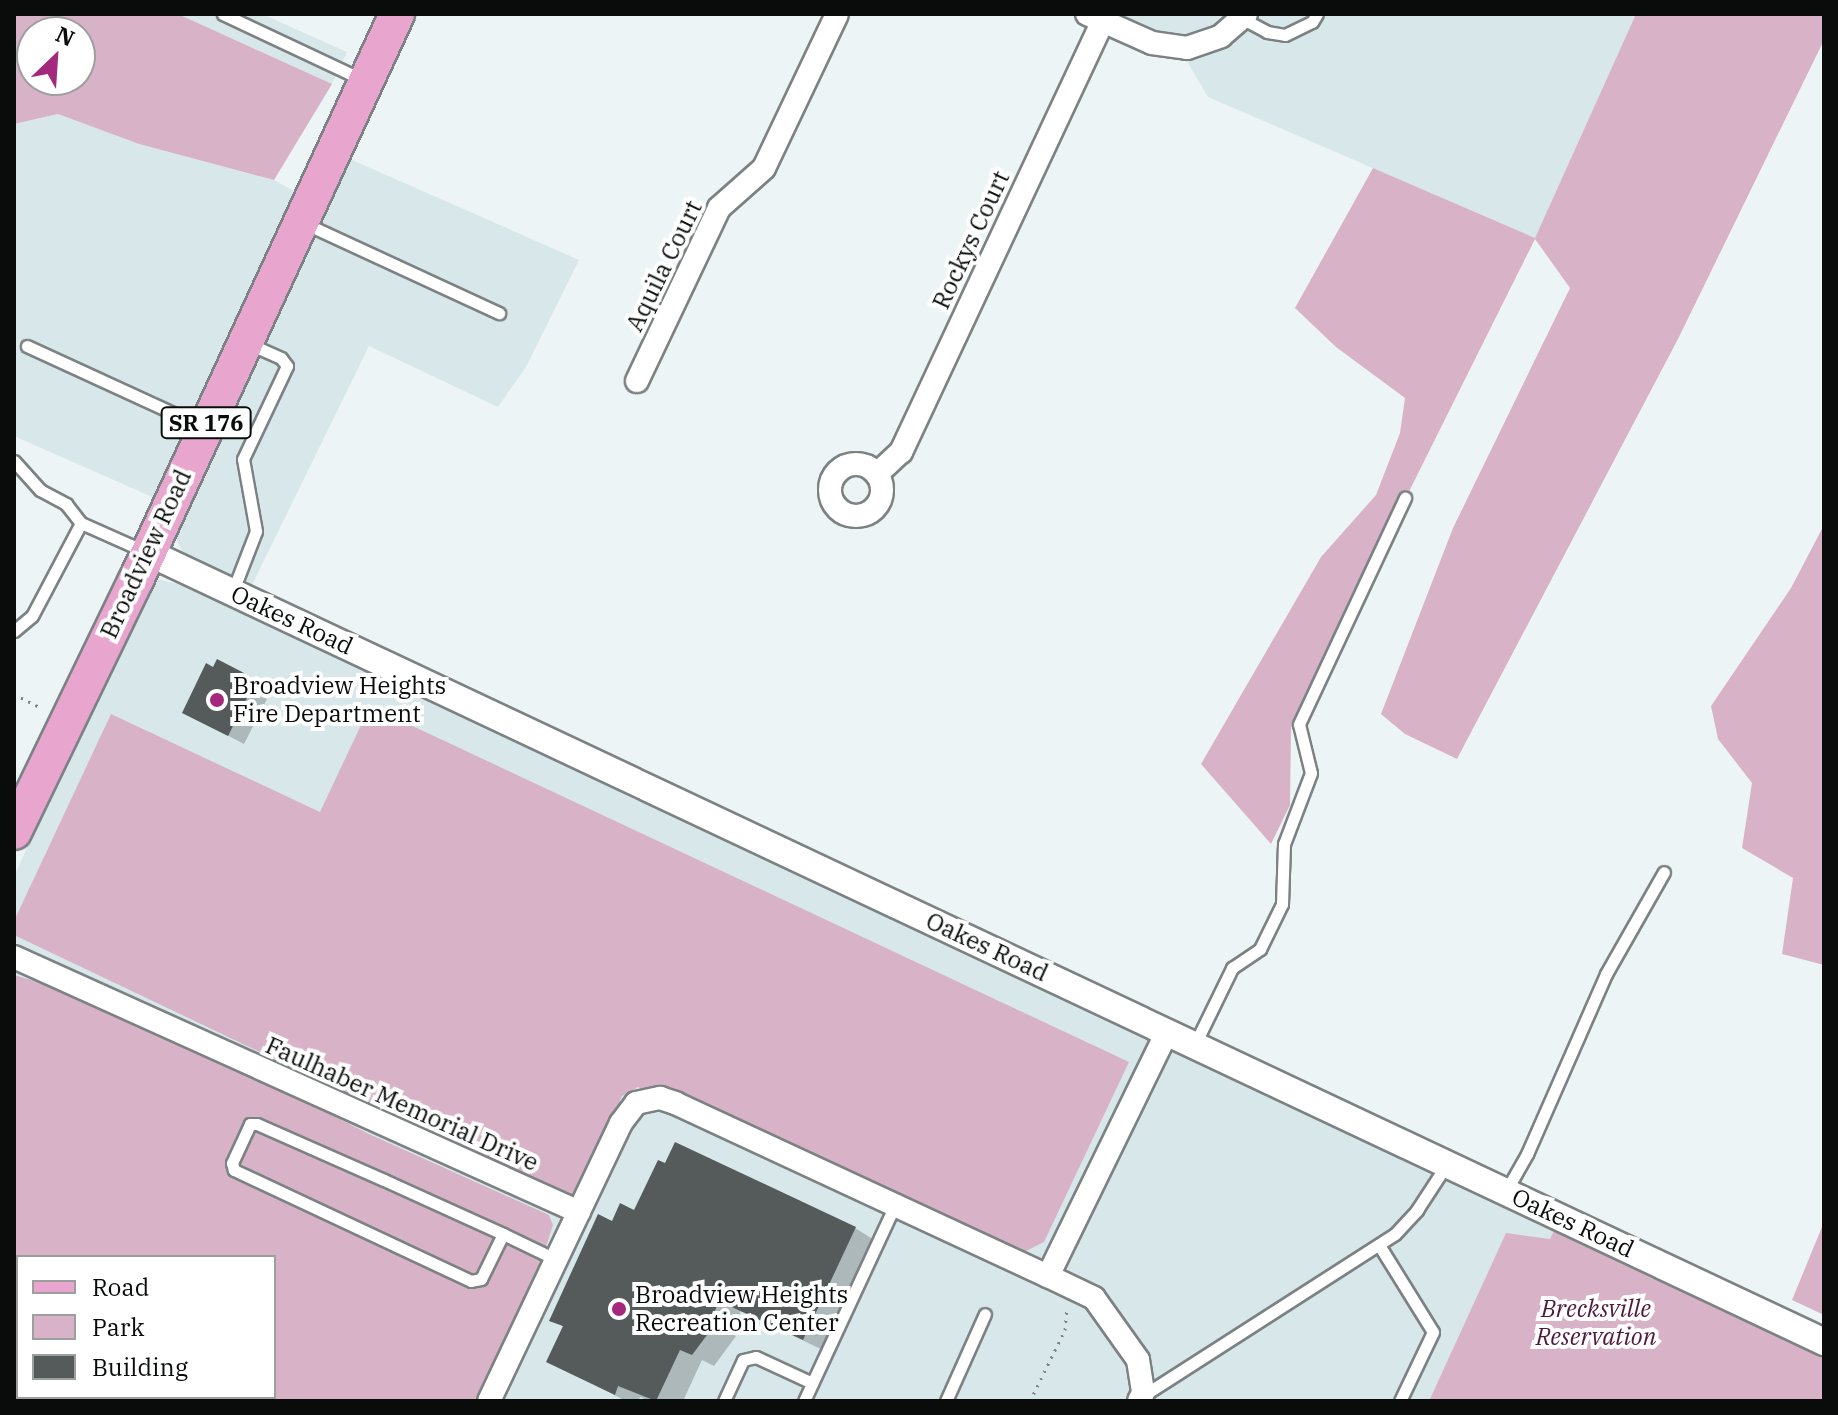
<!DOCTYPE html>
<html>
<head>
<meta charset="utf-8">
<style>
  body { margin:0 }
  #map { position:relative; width:1838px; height:1415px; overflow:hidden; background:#edf4f5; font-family:"IBM Plex Serif",serif }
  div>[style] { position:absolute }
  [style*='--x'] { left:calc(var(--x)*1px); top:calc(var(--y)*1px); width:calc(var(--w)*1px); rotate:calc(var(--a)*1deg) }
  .built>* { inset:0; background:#d8e7e9 }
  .green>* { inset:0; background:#d8b3c7 }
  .shadow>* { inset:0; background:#0003 }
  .building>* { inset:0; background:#555a5b }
  .path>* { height:3px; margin-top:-1.5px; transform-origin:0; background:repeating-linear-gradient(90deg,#808485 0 2px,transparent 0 8px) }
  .roads { filter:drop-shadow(2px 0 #7c8283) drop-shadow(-2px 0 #7c8283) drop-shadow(0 2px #7c8283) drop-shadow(0 -2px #7c8283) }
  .service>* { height:11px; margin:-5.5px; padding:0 5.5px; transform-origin:5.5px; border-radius:5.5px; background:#fff }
  .minor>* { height:22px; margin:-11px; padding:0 11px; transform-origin:11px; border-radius:11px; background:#fff }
  .minor>.ring { margin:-11px; padding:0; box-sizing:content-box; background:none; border:22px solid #fff; border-radius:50% }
  .tertiary>* { height:26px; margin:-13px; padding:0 13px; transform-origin:13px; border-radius:13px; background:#fff }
  .primary>* { height:34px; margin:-17px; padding:0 17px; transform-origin:17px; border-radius:17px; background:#e8a6cf }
  .dots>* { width:22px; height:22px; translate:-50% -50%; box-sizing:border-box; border:4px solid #fff; border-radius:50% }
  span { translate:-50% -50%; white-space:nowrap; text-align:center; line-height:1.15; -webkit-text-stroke:8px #fff; paint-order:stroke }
  .shield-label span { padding:2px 6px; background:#fff; border:2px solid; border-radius:6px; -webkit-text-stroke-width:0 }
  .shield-label { font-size:22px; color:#0a0c0c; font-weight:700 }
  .street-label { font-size:24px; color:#0a0c0c }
  .poi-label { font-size:24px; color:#0a0c0c }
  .left { translate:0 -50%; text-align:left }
  .park-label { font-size:24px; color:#4f1a3c; font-style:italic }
  .frame { position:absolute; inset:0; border:16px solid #0a0c0c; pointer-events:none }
  .legend { position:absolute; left:16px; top:1255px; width:260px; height:144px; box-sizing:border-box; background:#fff; border:2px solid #9d9e9e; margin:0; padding:10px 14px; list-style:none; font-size:24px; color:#0a0c0c }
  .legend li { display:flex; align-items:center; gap:16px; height:40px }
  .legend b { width:40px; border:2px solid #9d9e9e }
  .north { position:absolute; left:16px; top:16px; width:80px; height:80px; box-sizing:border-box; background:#fff; border:2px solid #9d9e9e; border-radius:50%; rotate:25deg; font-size:22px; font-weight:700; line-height:32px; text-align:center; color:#0a0c0c }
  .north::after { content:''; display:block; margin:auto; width:28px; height:36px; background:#a4297d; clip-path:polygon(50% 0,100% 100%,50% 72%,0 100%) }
</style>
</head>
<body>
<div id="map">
  <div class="built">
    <div style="clip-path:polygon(178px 14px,262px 14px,347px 52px,332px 84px)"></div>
    <div style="clip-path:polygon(1120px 14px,1636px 14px,1535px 238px,1208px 97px,1172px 36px)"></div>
    <div style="clip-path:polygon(58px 114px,139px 144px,274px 180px,298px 193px,159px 500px,14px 436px,14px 124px)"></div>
    <div style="clip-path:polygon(343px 156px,579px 260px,526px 367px,498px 407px,369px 346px,250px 589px,183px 555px,175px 535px)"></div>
    <div style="clip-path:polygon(evenodd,151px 578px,192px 587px,1559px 1220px,1550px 1239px,1506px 1234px,1429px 1401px,14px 1401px,14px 877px,136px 603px,151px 578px,18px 1257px,274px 1257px,274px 1397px,18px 1397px,18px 1257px)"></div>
  </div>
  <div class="green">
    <div style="clip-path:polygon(evenodd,14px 14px,178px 14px,332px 84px,274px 180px,139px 144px,58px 114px,14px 124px,14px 14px,80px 32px,80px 80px,32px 80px,32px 32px,80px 32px)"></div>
    <div style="clip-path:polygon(1636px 14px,1824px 14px,1824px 40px,1679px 337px,1457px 759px,1405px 734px,1381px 714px,1453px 528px,1570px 288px,1535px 239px,1291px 728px,1290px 805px,1271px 844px,1201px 764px,1321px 557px,1376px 495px,1400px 433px,1405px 398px,1336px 347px,1295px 308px,1373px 168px,1535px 238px)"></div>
    <div style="clip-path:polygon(1824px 525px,1824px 965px,1782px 954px,1793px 878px,1742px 848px,1752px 783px,1718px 739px,1711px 706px,1791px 588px)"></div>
    <div style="clip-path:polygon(370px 706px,1129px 1062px,1044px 1242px,1024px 1252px,638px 1087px,622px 1096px,582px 1190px,573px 1196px,550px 1190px,14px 935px,14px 921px,111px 714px,320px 812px)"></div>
    <div style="clip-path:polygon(evenodd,14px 975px,55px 987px,228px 1062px,369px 1134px,549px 1215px,553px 1225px,535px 1281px,480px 1401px,14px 1401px,14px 975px,18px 1257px,274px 1257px,274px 1397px,18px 1397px,18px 1257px)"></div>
    <div style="clip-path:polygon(1559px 1220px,1824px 1346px,1824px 1401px,1429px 1401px,1506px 1233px,1550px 1239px)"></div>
    <div style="clip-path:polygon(1824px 1222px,1824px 1315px,1792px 1300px)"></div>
  </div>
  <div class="shadow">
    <div style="clip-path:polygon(247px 677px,262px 686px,258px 694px,267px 699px,244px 744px,200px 721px)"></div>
    <div style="clip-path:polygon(635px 1213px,855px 1228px,876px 1241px,825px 1351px,741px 1311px,731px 1333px,736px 1336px,714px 1366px,702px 1360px,683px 1401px,649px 1401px,640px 1397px,638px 1401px,626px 1401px,548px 1361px,564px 1327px,552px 1320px,612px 1224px)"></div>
  </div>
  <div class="building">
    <div style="clip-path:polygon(217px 659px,248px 675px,244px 683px,252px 688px,228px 736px,182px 713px,206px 663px,213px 667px)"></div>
    <div style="clip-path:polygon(675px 1142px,856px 1227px,803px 1340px,719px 1301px,711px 1320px,716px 1323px,692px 1355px,680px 1350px,656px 1401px,618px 1386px,615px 1395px,546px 1362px,563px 1326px,549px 1321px,598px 1214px,612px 1221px,620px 1203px,634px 1210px,658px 1160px,665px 1163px)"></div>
  </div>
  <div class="path">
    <div style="--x:14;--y:694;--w:31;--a:27"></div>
    <div style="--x:1030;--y:1401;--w:79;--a:-63.8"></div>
    <div style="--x:1065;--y:1330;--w:21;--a:-85"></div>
  </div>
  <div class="roads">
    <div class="service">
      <div style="--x:223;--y:14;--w:153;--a:25.2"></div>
      <div style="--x:1243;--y:19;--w:27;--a:28"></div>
      <div style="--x:1267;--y:32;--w:18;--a:9"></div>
      <div style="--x:1285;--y:35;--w:30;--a:-26"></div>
      <div style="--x:1312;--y:22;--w:9;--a:-58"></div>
      <div style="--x:304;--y:223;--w:215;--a:24.8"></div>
      <div style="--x:27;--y:346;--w:194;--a:24.7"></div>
      <div style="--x:14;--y:461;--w:39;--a:48"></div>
      <div style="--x:40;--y:490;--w:30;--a:28"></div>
      <div style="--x:66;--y:504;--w:24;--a:52"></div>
      <div style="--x:232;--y:593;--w:66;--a:-68.8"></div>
      <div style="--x:256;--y:531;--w:73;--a:-100.2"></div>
      <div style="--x:243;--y:459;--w:103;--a:-64.7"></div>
      <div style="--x:287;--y:366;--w:10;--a:-127"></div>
      <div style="--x:281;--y:358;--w:36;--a:-156"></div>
      <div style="--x:14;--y:631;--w:23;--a:-40"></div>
      <div style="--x:32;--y:616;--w:105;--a:-62.2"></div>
      <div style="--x:81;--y:523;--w:69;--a:24"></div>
      <div style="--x:1195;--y:1044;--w:85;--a:-64"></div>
      <div style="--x:1232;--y:968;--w:34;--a:-34"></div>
      <div style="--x:1260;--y:949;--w:50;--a:-63.9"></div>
      <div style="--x:1282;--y:904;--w:60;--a:-88.1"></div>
      <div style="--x:1284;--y:844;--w:76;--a:-69.2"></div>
      <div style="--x:1311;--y:773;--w:50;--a:-103.8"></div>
      <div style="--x:1299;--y:724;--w:250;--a:-64.9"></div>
      <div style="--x:1506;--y:1191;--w:43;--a:-60.4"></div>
      <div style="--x:1527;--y:1154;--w:197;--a:-66.3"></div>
      <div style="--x:1606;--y:974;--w:117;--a:-60.4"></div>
      <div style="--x:503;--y:1234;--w:50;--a:116.1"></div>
      <div style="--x:481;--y:1279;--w:10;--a:169"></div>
      <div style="--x:471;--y:1281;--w:262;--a:-154.9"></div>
      <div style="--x:234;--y:1170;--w:7;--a:-106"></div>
      <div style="--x:232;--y:1163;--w:43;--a:-65.2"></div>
      <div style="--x:250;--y:1124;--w:7;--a:0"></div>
      <div style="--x:257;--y:1124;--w:139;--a:23.8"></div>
      <div style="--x:384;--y:1180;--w:131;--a:24.4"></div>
      <div style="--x:503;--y:1234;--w:60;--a:25.7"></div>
      <div style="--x:1379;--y:1245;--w:102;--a:58.2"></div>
      <div style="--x:1433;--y:1332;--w:76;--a:115.6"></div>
      <div style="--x:1144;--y:1395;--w:298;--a:-32.7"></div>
      <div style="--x:1395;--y:1234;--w:33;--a:-47"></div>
      <div style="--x:1417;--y:1210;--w:55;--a:-56.9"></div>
      <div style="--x:724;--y:1401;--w:45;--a:-65.1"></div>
      <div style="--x:743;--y:1360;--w:13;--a:-13"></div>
      <div style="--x:756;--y:1357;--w:62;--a:24.9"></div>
      <div style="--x:804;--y:1401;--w:218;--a:-65.1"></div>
      <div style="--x:946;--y:1401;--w:95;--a:-65.9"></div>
    </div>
    <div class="minor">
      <div style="--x:1087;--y:14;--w:71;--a:24"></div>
      <div style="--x:1152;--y:43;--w:35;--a:8"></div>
      <div style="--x:1187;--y:48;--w:36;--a:-19"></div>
      <div style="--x:1221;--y:36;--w:33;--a:-41"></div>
      <div style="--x:637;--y:381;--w:191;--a:-64.6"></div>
      <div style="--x:719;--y:208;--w:60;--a:-41.6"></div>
      <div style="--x:764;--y:168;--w:170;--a:-64.6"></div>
      <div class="ring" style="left:830px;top:464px;width:30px;height:30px"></div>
      <div style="--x:877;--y:474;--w:33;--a:-43"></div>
      <div style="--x:901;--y:452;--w:476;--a:-64.9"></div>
      <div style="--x:14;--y:957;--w:620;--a:24.29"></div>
      <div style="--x:1048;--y:1276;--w:51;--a:25.6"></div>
      <div style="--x:1094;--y:1298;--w:76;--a:54.6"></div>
      <div style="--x:1138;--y:1360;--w:33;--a:81"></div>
      <div style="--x:1143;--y:1393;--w:9;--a:117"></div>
      <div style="--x:489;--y:1401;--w:308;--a:-64.6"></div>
      <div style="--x:621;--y:1123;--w:25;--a:-53"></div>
      <div style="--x:636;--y:1103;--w:25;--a:-12"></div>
      <div style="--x:660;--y:1098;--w:16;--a:18"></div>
      <div style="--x:675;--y:1103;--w:411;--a:24.9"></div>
      <div style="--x:1048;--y:1276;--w:271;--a:-64"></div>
    </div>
    <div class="tertiary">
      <div style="--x:149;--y:553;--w:1852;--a:25.22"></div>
    </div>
    <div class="primary">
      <div style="--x:14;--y:832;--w:280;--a:-64.2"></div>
      <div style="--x:136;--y:580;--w:623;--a:-65.24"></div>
    </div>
  </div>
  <div class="dots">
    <div style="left:217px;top:700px;background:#a4297d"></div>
    <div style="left:619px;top:1309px;background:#a4297d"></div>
  </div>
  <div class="shield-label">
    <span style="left:206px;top:423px">SR 176</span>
  </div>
  <div class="street-label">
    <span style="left:971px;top:240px;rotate:-65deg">Rockys Court</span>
    <span style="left:664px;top:266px;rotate:-64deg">Aquila Court</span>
    <span style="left:146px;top:554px;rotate:-65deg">Broadview Road</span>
    <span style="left:292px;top:620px;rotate:25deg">Oakes Road</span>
    <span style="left:987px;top:947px;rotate:25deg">Oakes Road</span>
    <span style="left:402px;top:1104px;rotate:24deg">Faulhaber Memorial Drive</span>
    <span style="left:1573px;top:1223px;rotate:25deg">Oakes Road</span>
  </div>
  <div class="poi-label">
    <span class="left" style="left:233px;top:700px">Broadview Heights<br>Fire Department</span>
    <span class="left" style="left:635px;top:1309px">Broadview Heights<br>Recreation Center</span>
  </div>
  <div class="park-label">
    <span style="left:1596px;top:1323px">Brecksville<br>Reservation</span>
  </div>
  <div class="frame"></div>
  <ul class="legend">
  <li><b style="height:10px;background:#e8a6cf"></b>Road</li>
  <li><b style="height:22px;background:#d8b3c7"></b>Park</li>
  <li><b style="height:22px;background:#555a5b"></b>Building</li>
  </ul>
  <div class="north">N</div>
</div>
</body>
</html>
